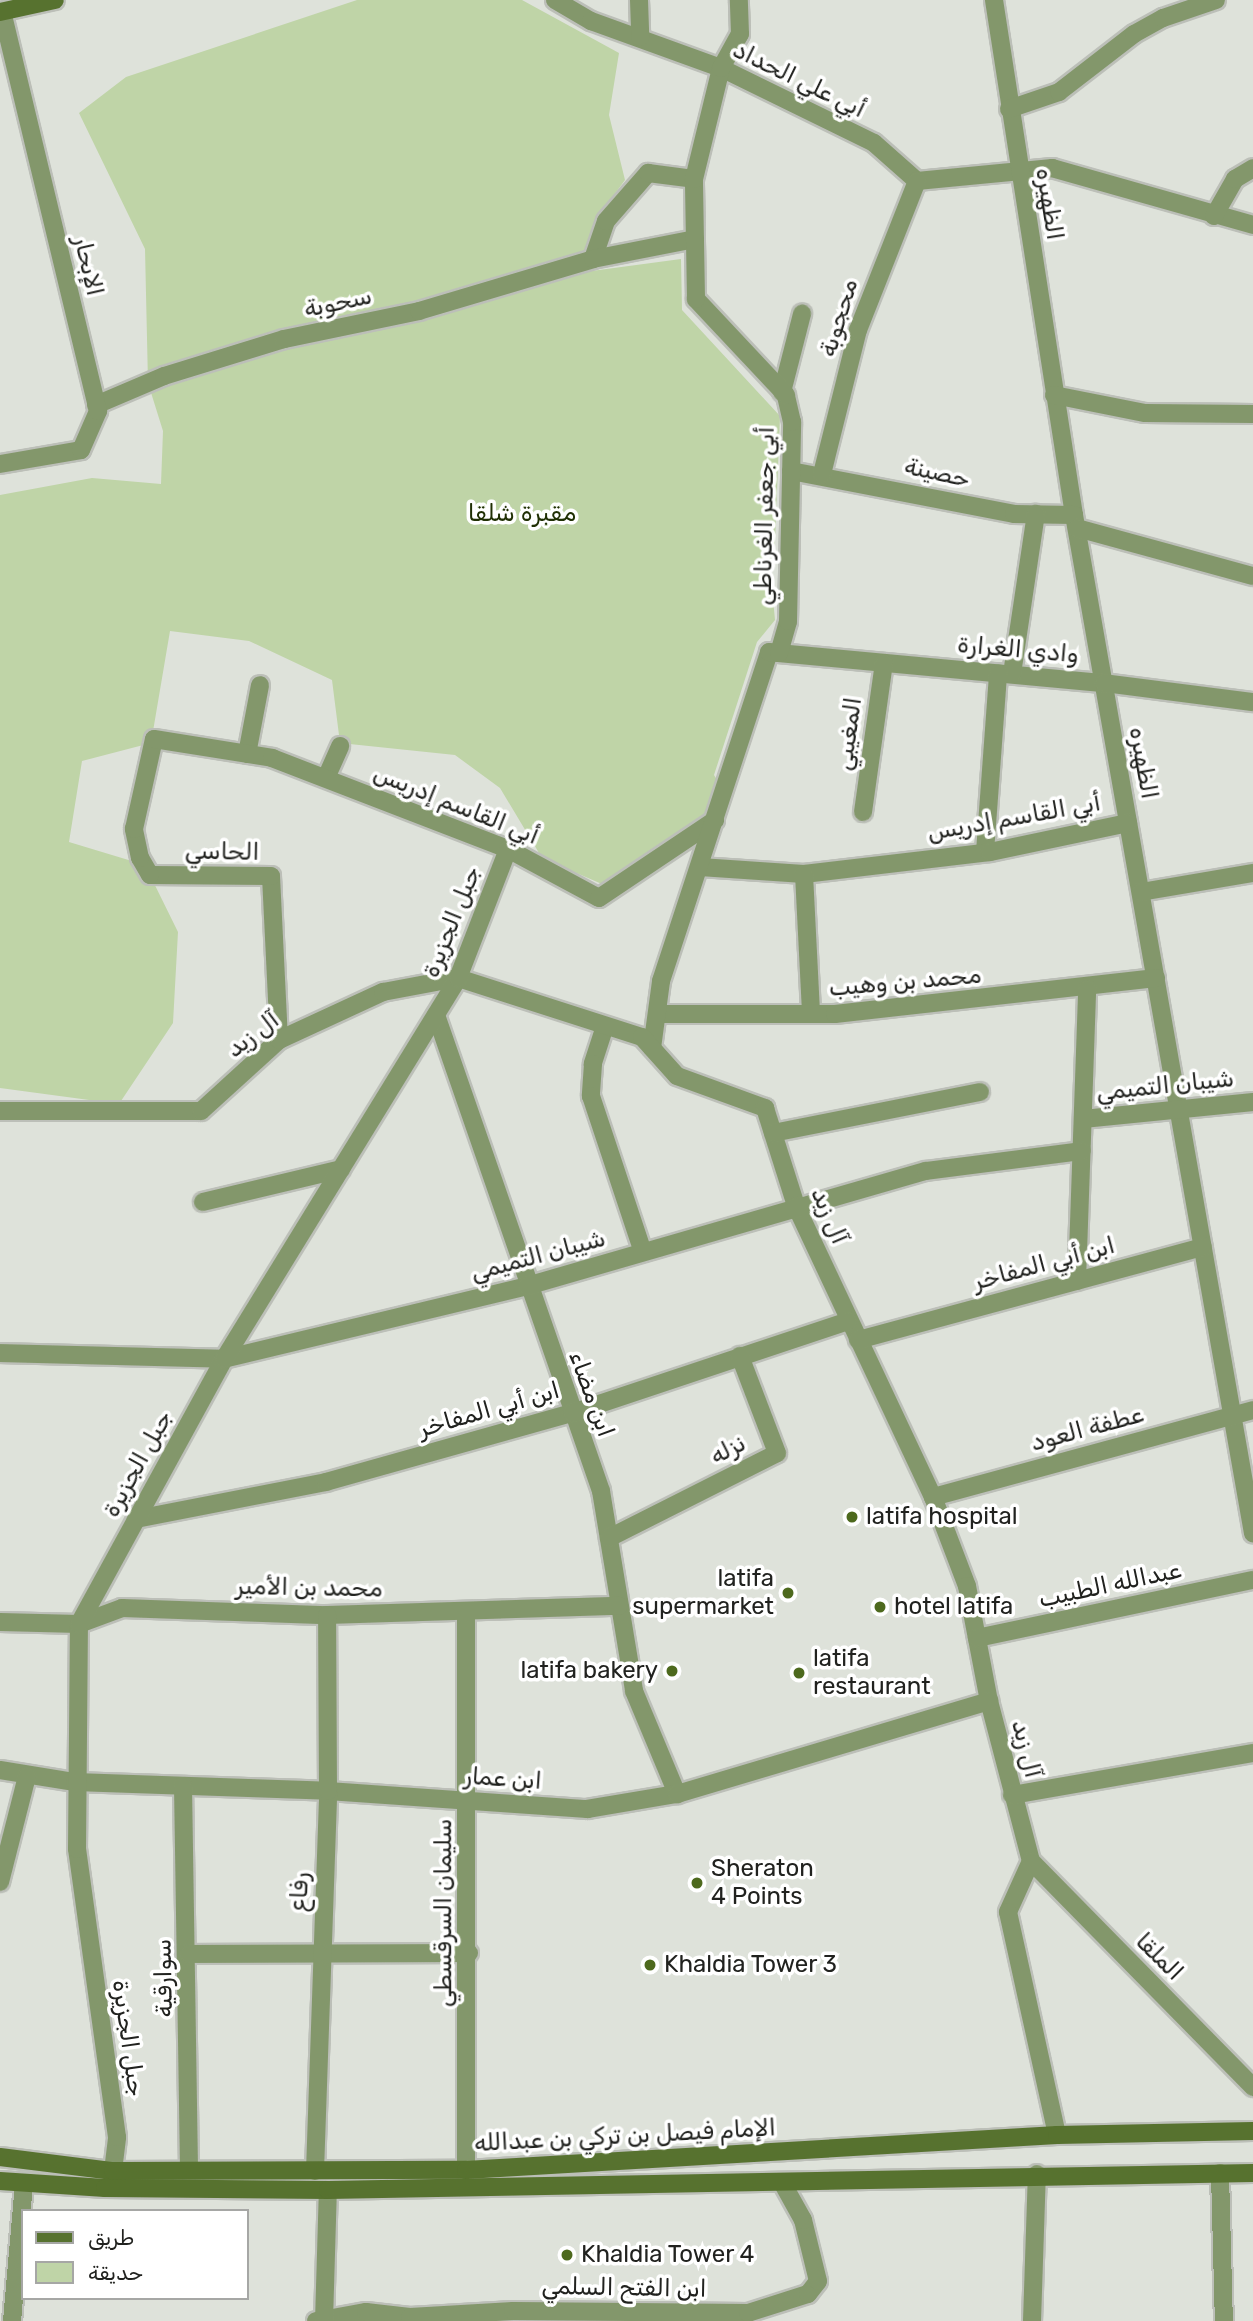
<!DOCTYPE html>
<html>
<head>
<meta charset="utf-8">
<style>
  body { margin:0 }
  #map { position:relative; width:1253px; height:2321px; overflow:hidden; background:#dee2da; font-family:Rubik,"Noto Sans Arabic",sans-serif }
  div>[style] { position:absolute }
  [style*='--x'] { left:calc(var(--x)*1px); top:calc(var(--y)*1px); width:calc(var(--w)*1px); rotate:calc(var(--a)*1deg) }
  .green>* { inset:0; background:#bfd4a7 }
  .roads { filter:drop-shadow(2px 0 #bcbfb8) drop-shadow(-2px 0 #bcbfb8) drop-shadow(0 2px #bcbfb8) drop-shadow(0 -2px #bcbfb8) }
  .minor>* { height:18px; margin:-9px; padding:0 9px; transform-origin:9px; border-radius:9px; background:#83976b }
  .secondary>* { height:18px; margin:-9px; padding:0 9px; transform-origin:9px; border-radius:9px; background:#57722f }
  .dots>* { width:19px; height:19px; translate:-50% -50%; box-sizing:border-box; border:4px solid #fff; border-radius:50% }
  span { translate:-50% -50%; white-space:nowrap; text-align:center; line-height:1.15; -webkit-text-stroke:7px #fff; paint-order:stroke }
  .street-label { font-size:24px; color:#21221f }
  .park-label { font-size:24px; color:#203004 }
  .poi-label { font-size:24px; color:#21221f }
  .left { translate:0 -50%; text-align:left }
  .right { translate:-100% -50%; text-align:right }
  .legend { position:absolute; left:21px; top:2209px; width:228px; height:91px; box-sizing:border-box; background:#fff; border:2px solid #a6a7a5; margin:0; padding:9px 12px; list-style:none; font-size:21px; color:#21221f }
  .legend li { display:flex; align-items:center; gap:14px; height:35px }
  .legend b { width:35px; border:2px solid #a6a7a5 }
</style>
</head>
<body>
<div id="map">
  <div class="green">
    <div style="clip-path:polygon(357px 0,522px 0,619px 53px,609px 115px,625px 180px,599px 215px,584px 272px,681px 259px,682px 310px,780px 416px,775px 542px,770px 568px,775px 620px,757px 642px,714px 775px,722px 788px,696px 830px,672px 837px,611px 888px,542px 858px,500px 788px,455px 755px,340px 743px,332px 680px,249px 641px,170px 631px,151px 743px,82px 761px,69px 842px,145px 865px,178px 932px,173px 1023px,119px 1104px,0 1088px,0 495px,92px 478px,161px 484px,163px 431px,148px 383px,145px 249px,79px 113px,126px 77px)"></div>
  </div>
  <div class="roads">
    <div class="minor">
      <div style="--x:555;--y:0;--w:42;--a:30.3"></div>
      <div style="--x:591;--y:21;--w:138;--a:19.9"></div>
      <div style="--x:721;--y:68;--w:170;--a:26.1"></div>
      <div style="--x:874;--y:143;--w:57;--a:41.5"></div>
      <div style="--x:917;--y:181;--w:136;--a:-5.5"></div>
      <div style="--x:1052;--y:168;--w:209;--a:15.8"></div>
      <div style="--x:639;--y:0;--w:37;--a:88"></div>
      <div style="--x:994;--y:0;--w:521;--a:81.17"></div>
      <div style="--x:1074;--y:515;--w:1034;--a:80.03"></div>
      <div style="--x:1009;--y:109;--w:53;--a:-18.8"></div>
      <div style="--x:1059;--y:92;--w:95;--a:-37.7"></div>
      <div style="--x:1134;--y:34;--w:33;--a:-29"></div>
      <div style="--x:1163;--y:18;--w:56;--a:-18.8"></div>
      <div style="--x:1214;--y:216;--w:43;--a:-60.4"></div>
      <div style="--x:1235;--y:179;--w:21;--a:-31"></div>
      <div style="--x:593;--y:259;--w:40;--a:-71.1"></div>
      <div style="--x:606;--y:221;--w:64;--a:-48.8"></div>
      <div style="--x:648;--y:173;--w:46;--a:7.4"></div>
      <div style="--x:782;--y:392;--w:81;--a:-75.6"></div>
      <div style="--x:1054;--y:395;--w:93;--a:11.2"></div>
      <div style="--x:1145;--y:413;--w:108;--a:0.5"></div>
      <div style="--x:96;--y:405;--w:74;--a:-23.1"></div>
      <div style="--x:164;--y:376;--w:126;--a:-17.1"></div>
      <div style="--x:284;--y:339;--w:138;--a:-11.7"></div>
      <div style="--x:419;--y:311;--w:182;--a:-16.6"></div>
      <div style="--x:593;--y:259;--w:104;--a:-11.1"></div>
      <div style="--x:0;--y:464;--w:82;--a:-9.8"></div>
      <div style="--x:81;--y:450;--w:43;--a:-66.4"></div>
      <div style="--x:98;--y:411;--w:410;--a:-103.5"></div>
      <div style="--x:791;--y:471;--w:227;--a:10.9"></div>
      <div style="--x:1014;--y:514;--w:60;--a:1"></div>
      <div style="--x:822;--y:474;--w:148;--a:-76"></div>
      <div style="--x:858;--y:330;--w:160;--a:-68.4"></div>
      <div style="--x:1077;--y:528;--w:182;--a:15.3"></div>
      <div style="--x:779;--y:653;--w:326;--a:5.3"></div>
      <div style="--x:1104;--y:683;--w:150;--a:7.3"></div>
      <div style="--x:1012;--y:674;--w:162;--a:-81.5"></div>
      <div style="--x:247;--y:754;--w:70;--a:-79.3"></div>
      <div style="--x:326;--y:778;--w:35;--a:-66"></div>
      <div style="--x:863;--y:812;--w:150;--a:-82"></div>
      <div style="--x:985;--y:852;--w:179;--a:-85.8"></div>
      <div style="--x:700;--y:867;--w:104;--a:3.9"></div>
      <div style="--x:804;--y:874;--w:187;--a:-6.7"></div>
      <div style="--x:990;--y:852;--w:141;--a:-11.9"></div>
      <div style="--x:804;--y:874;--w:140;--a:87.1"></div>
      <div style="--x:1141;--y:892;--w:114;--a:-9.6"></div>
      <div style="--x:657;--y:1014;--w:178;--a:0"></div>
      <div style="--x:835;--y:1014;--w:323;--a:-6.4"></div>
      <div style="--x:436;--y:1015;--w:504;--a:70.88"></div>
      <div style="--x:601;--y:1491;--w:203;--a:80.6"></div>
      <div style="--x:634;--y:1691;--w:112;--a:67.3"></div>
      <div style="--x:605;--y:1026;--w:40;--a:108"></div>
      <div style="--x:593;--y:1064;--w:32;--a:94"></div>
      <div style="--x:591;--y:1096;--w:164;--a:71.6"></div>
      <div style="--x:279;--y:1040;--w:164;--a:-92.8"></div>
      <div style="--x:271;--y:876;--w:121;--a:-179.5"></div>
      <div style="--x:150;--y:875;--w:20;--a:-120"></div>
      <div style="--x:140;--y:858;--w:30;--a:-102"></div>
      <div style="--x:134;--y:829;--w:92;--a:-77.5"></div>
      <div style="--x:154;--y:739;--w:120;--a:9.1"></div>
      <div style="--x:272;--y:758;--w:253;--a:21.1"></div>
      <div style="--x:508;--y:849;--w:103;--a:28.3"></div>
      <div style="--x:599;--y:898;--w:140;--a:-33.9"></div>
      <div style="--x:652;--y:1048;--w:68;--a:-82.3"></div>
      <div style="--x:661;--y:981;--w:346;--a:-71.8"></div>
      <div style="--x:769;--y:652;--w:10;--a:6"></div>
      <div style="--x:779;--y:653;--w:33;--a:-74"></div>
      <div style="--x:788;--y:621;--w:199;--a:-88.8"></div>
      <div style="--x:792;--y:422;--w:28;--a:-103"></div>
      <div style="--x:786;--y:395;--w:132;--a:-133.2"></div>
      <div style="--x:696;--y:299;--w:120;--a:-91"></div>
      <div style="--x:694;--y:179;--w:114;--a:-76.3"></div>
      <div style="--x:721;--y:68;--w:39;--a:-61"></div>
      <div style="--x:740;--y:34;--w:34;--a:-92"></div>
      <div style="--x:0;--y:1111;--w:201;--a:0"></div>
      <div style="--x:201;--y:1111;--w:105;--a:-42.3"></div>
      <div style="--x:279;--y:1040;--w:115;--a:-24.8"></div>
      <div style="--x:383;--y:992;--w:76;--a:-10.6"></div>
      <div style="--x:458;--y:978;--w:193;--a:17.8"></div>
      <div style="--x:642;--y:1037;--w:52;--a:48.1"></div>
      <div style="--x:677;--y:1076;--w:94;--a:20"></div>
      <div style="--x:765;--y:1108;--w:103;--a:72.4"></div>
      <div style="--x:796;--y:1206;--w:322;--a:64.8"></div>
      <div style="--x:933;--y:1497;--w:95;--a:69.1"></div>
      <div style="--x:967;--y:1586;--w:117;--a:79.2"></div>
      <div style="--x:989;--y:1701;--w:165;--a:75.3"></div>
      <div style="--x:1031;--y:1861;--w:56;--a:114.3"></div>
      <div style="--x:1008;--y:1912;--w:228;--a:77.6"></div>
      <div style="--x:1083;--y:1119;--w:171;--a:-5.7"></div>
      <div style="--x:773;--y:1133;--w:211;--a:-11.2"></div>
      <div style="--x:203;--y:1202;--w:142;--a:-13.4"></div>
      <div style="--x:1077;--y:1281;--w:292;--a:-88"></div>
      <div style="--x:858;--y:1340;--w:357;--a:-15.1"></div>
      <div style="--x:0;--y:1353;--w:224;--a:1.5"></div>
      <div style="--x:224;--y:1359;--w:312;--a:-13.5"></div>
      <div style="--x:527;--y:1286;--w:415;--a:-16.1"></div>
      <div style="--x:926;--y:1171;--w:157;--a:-7.3"></div>
      <div style="--x:933;--y:1497;--w:332;--a:-15.2"></div>
      <div style="--x:136;--y:1519;--w:194;--a:-11"></div>
      <div style="--x:326;--y:1482;--w:255;--a:-15.7"></div>
      <div style="--x:572;--y:1413;--w:291;--a:-18.4"></div>
      <div style="--x:609;--y:1538;--w:188;--a:-26.8"></div>
      <div style="--x:777;--y:1453;--w:104;--a:-110.9"></div>
      <div style="--x:0;--y:1622;--w:79;--a:1.5"></div>
      <div style="--x:79;--y:1624;--w:46;--a:-20.4"></div>
      <div style="--x:122;--y:1608;--w:205;--a:2"></div>
      <div style="--x:327;--y:1615;--w:292;--a:-1.8"></div>
      <div style="--x:977;--y:1638;--w:282;--a:-11.9"></div>
      <div style="--x:0;--y:1770;--w:76;--a:9.1"></div>
      <div style="--x:75;--y:1782;--w:253;--a:2"></div>
      <div style="--x:328;--y:1791;--w:260;--a:4"></div>
      <div style="--x:587;--y:1809;--w:91;--a:-9.5"></div>
      <div style="--x:677;--y:1794;--w:326;--a:-16.6"></div>
      <div style="--x:183;--y:1786;--w:384;--a:89.1"></div>
      <div style="--x:1012;--y:1795;--w:245;--a:-9.9"></div>
      <div style="--x:1031;--y:1861;--w:317;--a:45.5"></div>
      <div style="--x:0;--y:1882;--w:109;--a:-75.7"></div>
      <div style="--x:189;--y:1954;--w:280;--a:-0.2"></div>
      <div style="--x:466;--y:2170;--w:556;--a:-90"></div>
      <div style="--x:113;--y:2171;--w:34;--a:-83"></div>
      <div style="--x:117;--y:2137;--w:291;--a:-97.9"></div>
      <div style="--x:77;--y:1849;--w:225;--a:-89.5"></div>
      <div style="--x:79;--y:1624;--w:302;--a:-61.3"></div>
      <div style="--x:224;--y:1359;--w:447;--a:-58.4"></div>
      <div style="--x:458;--y:978;--w:138;--a:-68.8"></div>
      <div style="--x:315;--y:2171;--w:380;--a:-88"></div>
      <div style="--x:328;--y:1791;--w:176;--a:-90.3"></div>
      <div style="--x:1220;--y:2173;--w:148;--a:88.5"></div>
      <div style="--x:12;--y:2321;--w:138;--a:-85"></div>
      <div style="--x:316;--y:2321;--w:51;--a:-10.2"></div>
      <div style="--x:366;--y:2312;--w:44;--a:6.5"></div>
      <div style="--x:410;--y:2317;--w:103;--a:-3.3"></div>
      <div style="--x:513;--y:2311;--w:235;--a:0.5"></div>
      <div style="--x:748;--y:2313;--w:63;--a:-17.6"></div>
      <div style="--x:808;--y:2294;--w:16;--a:-52"></div>
      <div style="--x:818;--y:2281;--w:63;--a:-103.8"></div>
      <div style="--x:803;--y:2220;--w:41;--a:-119.1"></div>
      <div style="--x:324;--y:2321;--w:131;--a:-88.3"></div>
      <div style="--x:1032;--y:2321;--w:147;--a:-88.1"></div>
    </div>
    <div class="secondary">
      <div style="--x:0;--y:12;--w:56;--a:-12.3"></div>
      <div style="--x:0;--y:2157;--w:114;--a:7.1"></div>
      <div style="--x:113;--y:2171;--w:353;--a:-0.2"></div>
      <div style="--x:466;--y:2170;--w:592;--a:-3.39"></div>
      <div style="--x:1057;--y:2135;--w:196;--a:-1.2"></div>
      <div style="--x:0;--y:2181;--w:105;--a:3.8"></div>
      <div style="--x:105;--y:2188;--w:223;--a:0.5"></div>
      <div style="--x:328;--y:2190;--w:925;--a:-1.05"></div>
    </div>
  </div>
  <div class="dots">
    <div style="left:852px;top:1517px;background:#4d691d"></div>
    <div style="left:788px;top:1593px;background:#4d691d"></div>
    <div style="left:880px;top:1607px;background:#4d691d"></div>
    <div style="left:672px;top:1671px;background:#4d691d"></div>
    <div style="left:799px;top:1673px;background:#4d691d"></div>
    <div style="left:697px;top:1883px;background:#4d691d"></div>
    <div style="left:650px;top:1965px;background:#4d691d"></div>
    <div style="left:567px;top:2255px;background:#4d691d"></div>
  </div>
  <div class="street-label">
    <span style="left:799px;top:80px;rotate:26deg">أبي علي الحداد</span>
    <span style="left:1049px;top:204px;rotate:81deg">الظهيره</span>
    <span style="left:88px;top:266px;rotate:77deg">الإبحار</span>
    <span style="left:338px;top:303px;rotate:-12deg">سحوبة</span>
    <span style="left:839px;top:318px;rotate:-73deg">محجوبة</span>
    <span style="left:937px;top:473px;rotate:12deg">حصينة</span>
    <span style="left:765px;top:516px;rotate:-89deg">أبي جعفر الغرناطي</span>
    <span style="left:1018px;top:650px;rotate:5deg">وادي الغرارة</span>
    <span style="left:849px;top:734px;rotate:-82deg">المغيبي</span>
    <span style="left:1143px;top:763px;rotate:80deg">الظهيره</span>
    <span style="left:456px;top:805px;rotate:22deg">أبي القاسم إدريس</span>
    <span style="left:1014px;top:818px;rotate:-10deg">أبي القاسم إدريس</span>
    <span style="left:222px;top:852px;rotate:1deg">الحاسي</span>
    <span style="left:452px;top:922px;rotate:-68deg">جبل الجزيرة</span>
    <span style="left:905px;top:982px;rotate:-5deg">محمد بن وهيب</span>
    <span style="left:253px;top:1035px;rotate:-37deg">آل زيد</span>
    <span style="left:1165px;top:1086px;rotate:-6deg">شيبان التميمي</span>
    <span style="left:829px;top:1216px;rotate:67deg">آل زيد</span>
    <span style="left:538px;top:1256px;rotate:-15deg">شيبان التميمي</span>
    <span style="left:1044px;top:1264px;rotate:-15deg">ابن أبي المفاخر</span>
    <span style="left:591px;top:1394px;rotate:70deg">ابن مضاء</span>
    <span style="left:489px;top:1410px;rotate:-16deg">ابن أبي المفاخر</span>
    <span style="left:1087px;top:1429px;rotate:-15deg">عطفة العود</span>
    <span style="left:728px;top:1450px;rotate:-27deg">نزله</span>
    <span style="left:138px;top:1464px;rotate:-61deg">جبل الجزيرة</span>
    <span style="left:1110px;top:1585px;rotate:-12deg">عبدالله الطبيب</span>
    <span style="left:309px;top:1588px;rotate:1deg">محمد بن الأمير</span>
    <span style="left:1026px;top:1749px;rotate:76deg">آل زيد</span>
    <span style="left:503px;top:1779px;rotate:4deg">ابن عمار</span>
    <span style="left:300px;top:1892px;rotate:-88deg">رفاع</span>
    <span style="left:444px;top:1913px;rotate:-90deg">سليمان السرقسطي</span>
    <span style="left:1159px;top:1957px;rotate:45deg">الملقا</span>
    <span style="left:164px;top:1978px;rotate:-91deg">سوارقية</span>
    <span style="left:128px;top:2038px;rotate:82deg">جبل الجزيرة</span>
    <span style="left:625px;top:2136px;rotate:-3deg">الإمام فيصل بن تركي بن عبدالله</span>
    <span style="left:624px;top:2288px;rotate:1deg">ابن الفتح السلمي</span>
  </div>
  <div class="park-label">
    <span style="left:522px;top:514px">مقبرة شلقا</span>
  </div>
  <div class="poi-label">
    <span class="left" style="left:866px;top:1517px">latifa hospital</span>
    <span class="right" style="left:774px;top:1593px">latifa<br>supermarket</span>
    <span class="left" style="left:894px;top:1607px">hotel latifa</span>
    <span class="left" style="left:813px;top:1673px">latifa<br>restaurant</span>
    <span class="right" style="left:658px;top:1671px">latifa bakery</span>
    <span class="left" style="left:711px;top:1883px">Sheraton<br>4 Points</span>
    <span class="left" style="left:664px;top:1965px">Khaldia Tower 3</span>
    <span class="left" style="left:581px;top:2255px">Khaldia Tower 4</span>
  </div>
  <ul class="legend">
  <li><b style="height:9px;background:#57722f"></b>طريق</li>
  <li><b style="height:19px;background:#bfd4a7"></b>حديقة</li>
  </ul>
</div>
</body>
</html>
